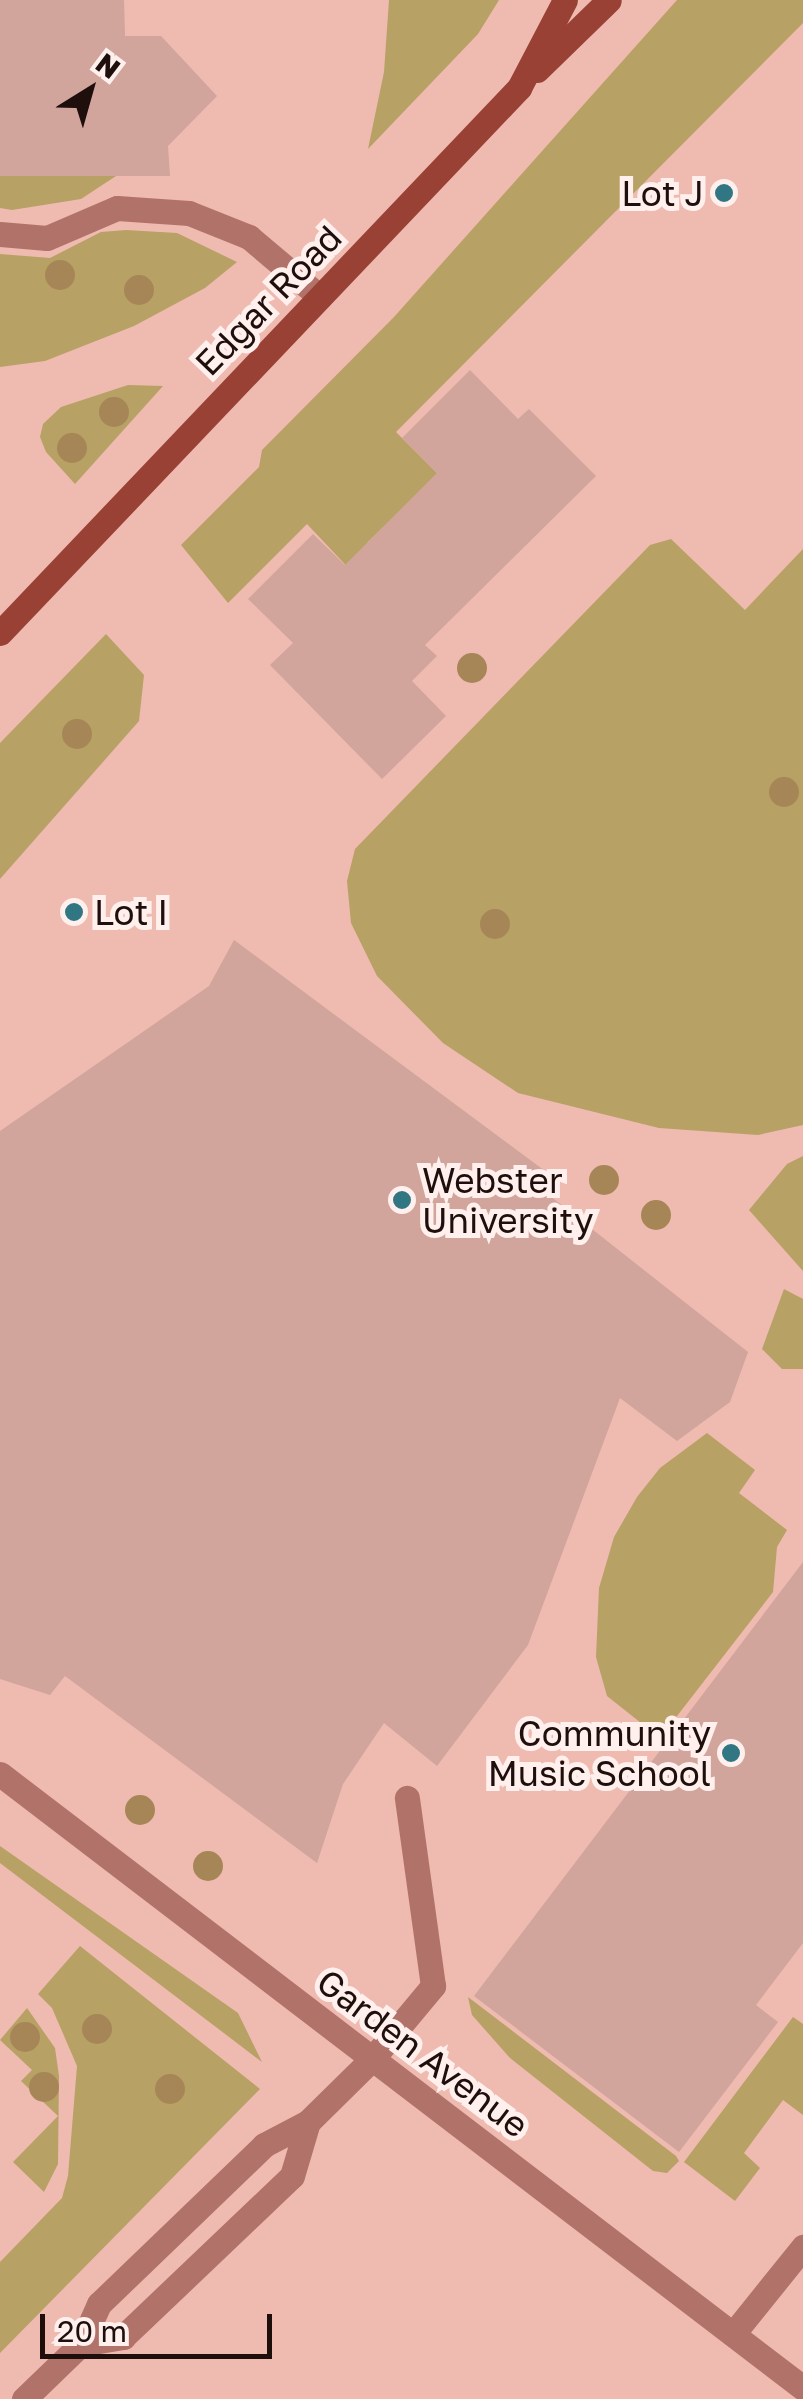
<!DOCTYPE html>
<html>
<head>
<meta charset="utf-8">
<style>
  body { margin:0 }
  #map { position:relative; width:803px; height:2399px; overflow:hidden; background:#f5c7be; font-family:"Golos Text",sans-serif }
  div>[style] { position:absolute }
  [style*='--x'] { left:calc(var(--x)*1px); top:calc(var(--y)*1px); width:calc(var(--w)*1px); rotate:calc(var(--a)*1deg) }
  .built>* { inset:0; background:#efbab0 }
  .green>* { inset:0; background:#b7a165 }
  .building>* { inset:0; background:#d1a49c }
  .lane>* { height:25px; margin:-12.5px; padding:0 12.5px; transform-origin:12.5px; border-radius:12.5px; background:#b17369 }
  .street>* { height:25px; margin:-12.5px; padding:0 12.5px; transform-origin:12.5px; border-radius:12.5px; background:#b17369 }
  .secondary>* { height:25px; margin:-12.5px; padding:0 12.5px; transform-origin:12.5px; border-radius:12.5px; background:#9a4135 }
  .trees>* { width:30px; height:30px; margin:-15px; border-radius:50%; background:#a68657 }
  .dots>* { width:28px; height:28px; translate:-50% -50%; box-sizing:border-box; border:5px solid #fff0ed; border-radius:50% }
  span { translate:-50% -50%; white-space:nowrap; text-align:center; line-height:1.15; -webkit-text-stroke:10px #fff0ed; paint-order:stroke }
  .poi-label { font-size:35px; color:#1e0e0c }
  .right { translate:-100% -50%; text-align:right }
  .left { translate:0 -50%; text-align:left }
  .street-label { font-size:35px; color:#1e0e0c }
  .north { position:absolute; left:40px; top:40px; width:100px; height:100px; -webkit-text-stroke:8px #fff0ed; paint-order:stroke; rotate:37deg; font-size:28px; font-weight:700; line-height:40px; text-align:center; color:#1e0e0c }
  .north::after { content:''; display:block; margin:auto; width:35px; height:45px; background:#1e0e0c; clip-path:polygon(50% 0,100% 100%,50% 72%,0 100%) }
  .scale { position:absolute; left:40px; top:2314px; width:232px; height:45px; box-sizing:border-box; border:5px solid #1e0e0c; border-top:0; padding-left:12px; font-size:30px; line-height:35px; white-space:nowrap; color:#1e0e0c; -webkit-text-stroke:8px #fff0ed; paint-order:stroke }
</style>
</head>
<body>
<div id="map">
  <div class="built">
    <div style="clip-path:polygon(0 0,803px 0,803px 2399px,0 2399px)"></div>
  </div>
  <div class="green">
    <div style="clip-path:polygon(389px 0,499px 0,478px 34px,368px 149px,384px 72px)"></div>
    <div style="clip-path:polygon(677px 0,803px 0,803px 23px,396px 432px,447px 483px,407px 504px,368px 542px,355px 575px,307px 524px,228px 603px,181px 545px,259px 467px,262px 450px,394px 317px)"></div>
    <div style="clip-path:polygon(0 176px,116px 176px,81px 199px,12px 210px,0 208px)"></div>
    <div style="clip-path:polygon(126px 230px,177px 233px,237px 262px,205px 288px,134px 326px,45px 361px,0 367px,0 254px,50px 258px,101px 232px)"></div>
    <div style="clip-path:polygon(128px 385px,163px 386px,75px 484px,46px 452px,40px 437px,43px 424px,61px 407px)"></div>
    <div style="clip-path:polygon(671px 539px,745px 610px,803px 549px,803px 1125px,758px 1135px,659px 1128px,518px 1093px,443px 1043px,377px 976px,351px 923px,347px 881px,355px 849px,650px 545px)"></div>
    <div style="clip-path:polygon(106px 634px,144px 675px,139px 721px,0 879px,0 743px)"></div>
    <div style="clip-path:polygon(803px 1156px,803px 1271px,749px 1210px,787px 1164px)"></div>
    <div style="clip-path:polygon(784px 1289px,803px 1299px,803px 1369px,782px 1369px,762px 1349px)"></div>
    <div style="clip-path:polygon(707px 1433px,755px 1470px,739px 1493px,787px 1530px,777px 1547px,773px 1592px,660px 1738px,607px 1696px,596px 1657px,599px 1588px,614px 1537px,637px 1497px,660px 1468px)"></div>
    <div style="clip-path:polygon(0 1846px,238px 2013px,262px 2062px,0 1863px)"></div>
    <div style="clip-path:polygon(80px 1946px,260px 2089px,0 2353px,0 2262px,62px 2198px,68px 2176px,77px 2066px,52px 2008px,38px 1994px)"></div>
    <div style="clip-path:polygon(468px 1997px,676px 2156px,679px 2161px,667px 2173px,653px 2171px,510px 2058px,472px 2015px)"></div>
    <div style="clip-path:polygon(27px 2008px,55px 2048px,59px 2076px,58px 2164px,44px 2192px,13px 2162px,58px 2116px,21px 2081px,32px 2070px,0 2040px)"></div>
    <div style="clip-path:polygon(793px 2017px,803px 2024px,803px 2115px,783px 2100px,744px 2153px,760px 2168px,735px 2201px,684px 2162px)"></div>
  </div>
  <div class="building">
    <div style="clip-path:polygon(0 0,124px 0,125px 36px,161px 36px,217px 96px,168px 146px,170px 176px,0 176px)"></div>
    <div style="clip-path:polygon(470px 370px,518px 419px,529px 409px,596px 476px,425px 645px,437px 656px,412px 681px,446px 716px,382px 779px,270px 665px,293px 643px,248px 599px,313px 534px,345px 565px,437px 473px,402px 438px)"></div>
    <div style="clip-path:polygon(234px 940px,545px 1171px,531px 1181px,748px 1352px,730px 1402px,677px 1441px,620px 1398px,528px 1645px,437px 1766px,384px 1723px,343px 1784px,317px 1863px,65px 1676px,50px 1695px,0 1679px,0 1131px,209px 986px)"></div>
    <div style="clip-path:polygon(803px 1562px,803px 1943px,756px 2005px,778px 2022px,679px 2152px,474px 1996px)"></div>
  </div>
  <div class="lane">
    <div style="--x:0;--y:234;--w:47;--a:4.9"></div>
    <div style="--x:47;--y:238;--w:76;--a:-23.2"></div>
    <div style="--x:117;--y:208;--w:72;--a:4"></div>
    <div style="--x:189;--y:213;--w:65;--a:21.8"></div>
    <div style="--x:249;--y:237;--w:93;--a:40.2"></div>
    <div style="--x:373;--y:2058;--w:94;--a:-50.2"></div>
    <div style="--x:433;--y:1986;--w:190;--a:-97.9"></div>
    <div style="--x:733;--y:2334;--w:112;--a:-51.2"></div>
  </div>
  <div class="street">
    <div style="--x:0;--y:1774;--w:1011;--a:37.4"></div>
    <div style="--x:81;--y:2344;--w:43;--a:-9.5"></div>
    <div style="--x:123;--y:2337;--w:233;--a:-43.6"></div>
    <div style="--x:292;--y:2176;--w:56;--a:-73.5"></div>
    <div style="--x:24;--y:2399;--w:79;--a:-44"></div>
    <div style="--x:81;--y:2344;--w:44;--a:-65.8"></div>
    <div style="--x:99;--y:2304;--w:229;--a:-43.9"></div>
    <div style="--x:264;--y:2145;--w:50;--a:-27.6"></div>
    <div style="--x:308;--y:2122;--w:91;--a:-44.6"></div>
  </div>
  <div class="secondary">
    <div style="--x:537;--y:70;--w:100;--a:-44.2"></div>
    <div style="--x:0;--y:633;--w:753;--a:-46.4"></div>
    <div style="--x:519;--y:88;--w:99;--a:-62.4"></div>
  </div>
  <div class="trees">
    <div style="left:60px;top:275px"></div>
    <div style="left:139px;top:290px"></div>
    <div style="left:114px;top:412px"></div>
    <div style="left:72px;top:448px"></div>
    <div style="left:472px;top:668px"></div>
    <div style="left:77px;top:734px"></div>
    <div style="left:784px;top:792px"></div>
    <div style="left:495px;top:924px"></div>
    <div style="left:604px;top:1180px"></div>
    <div style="left:656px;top:1215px"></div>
    <div style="left:140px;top:1810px"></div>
    <div style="left:208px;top:1866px"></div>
    <div style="left:97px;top:2029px"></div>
    <div style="left:25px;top:2037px"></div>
    <div style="left:44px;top:2087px"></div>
    <div style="left:170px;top:2089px"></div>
  </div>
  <div class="dots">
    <div style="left:724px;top:193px;background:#317783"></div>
    <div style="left:74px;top:912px;background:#317783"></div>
    <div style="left:402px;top:1200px;background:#317783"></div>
    <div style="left:731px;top:1753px;background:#317783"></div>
  </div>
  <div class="poi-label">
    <span class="right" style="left:704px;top:193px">Lot J</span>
    <span class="left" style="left:94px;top:912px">Lot I</span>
    <span class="left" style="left:422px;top:1200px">Webster<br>University</span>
    <span class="right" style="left:711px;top:1753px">Community<br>Music School</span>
  </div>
  <div class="street-label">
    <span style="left:268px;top:300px;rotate:-46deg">Edgar Road</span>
    <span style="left:423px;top:2053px;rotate:37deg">Garden Avenue</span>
  </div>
  <div class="north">N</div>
  <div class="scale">20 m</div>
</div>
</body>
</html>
